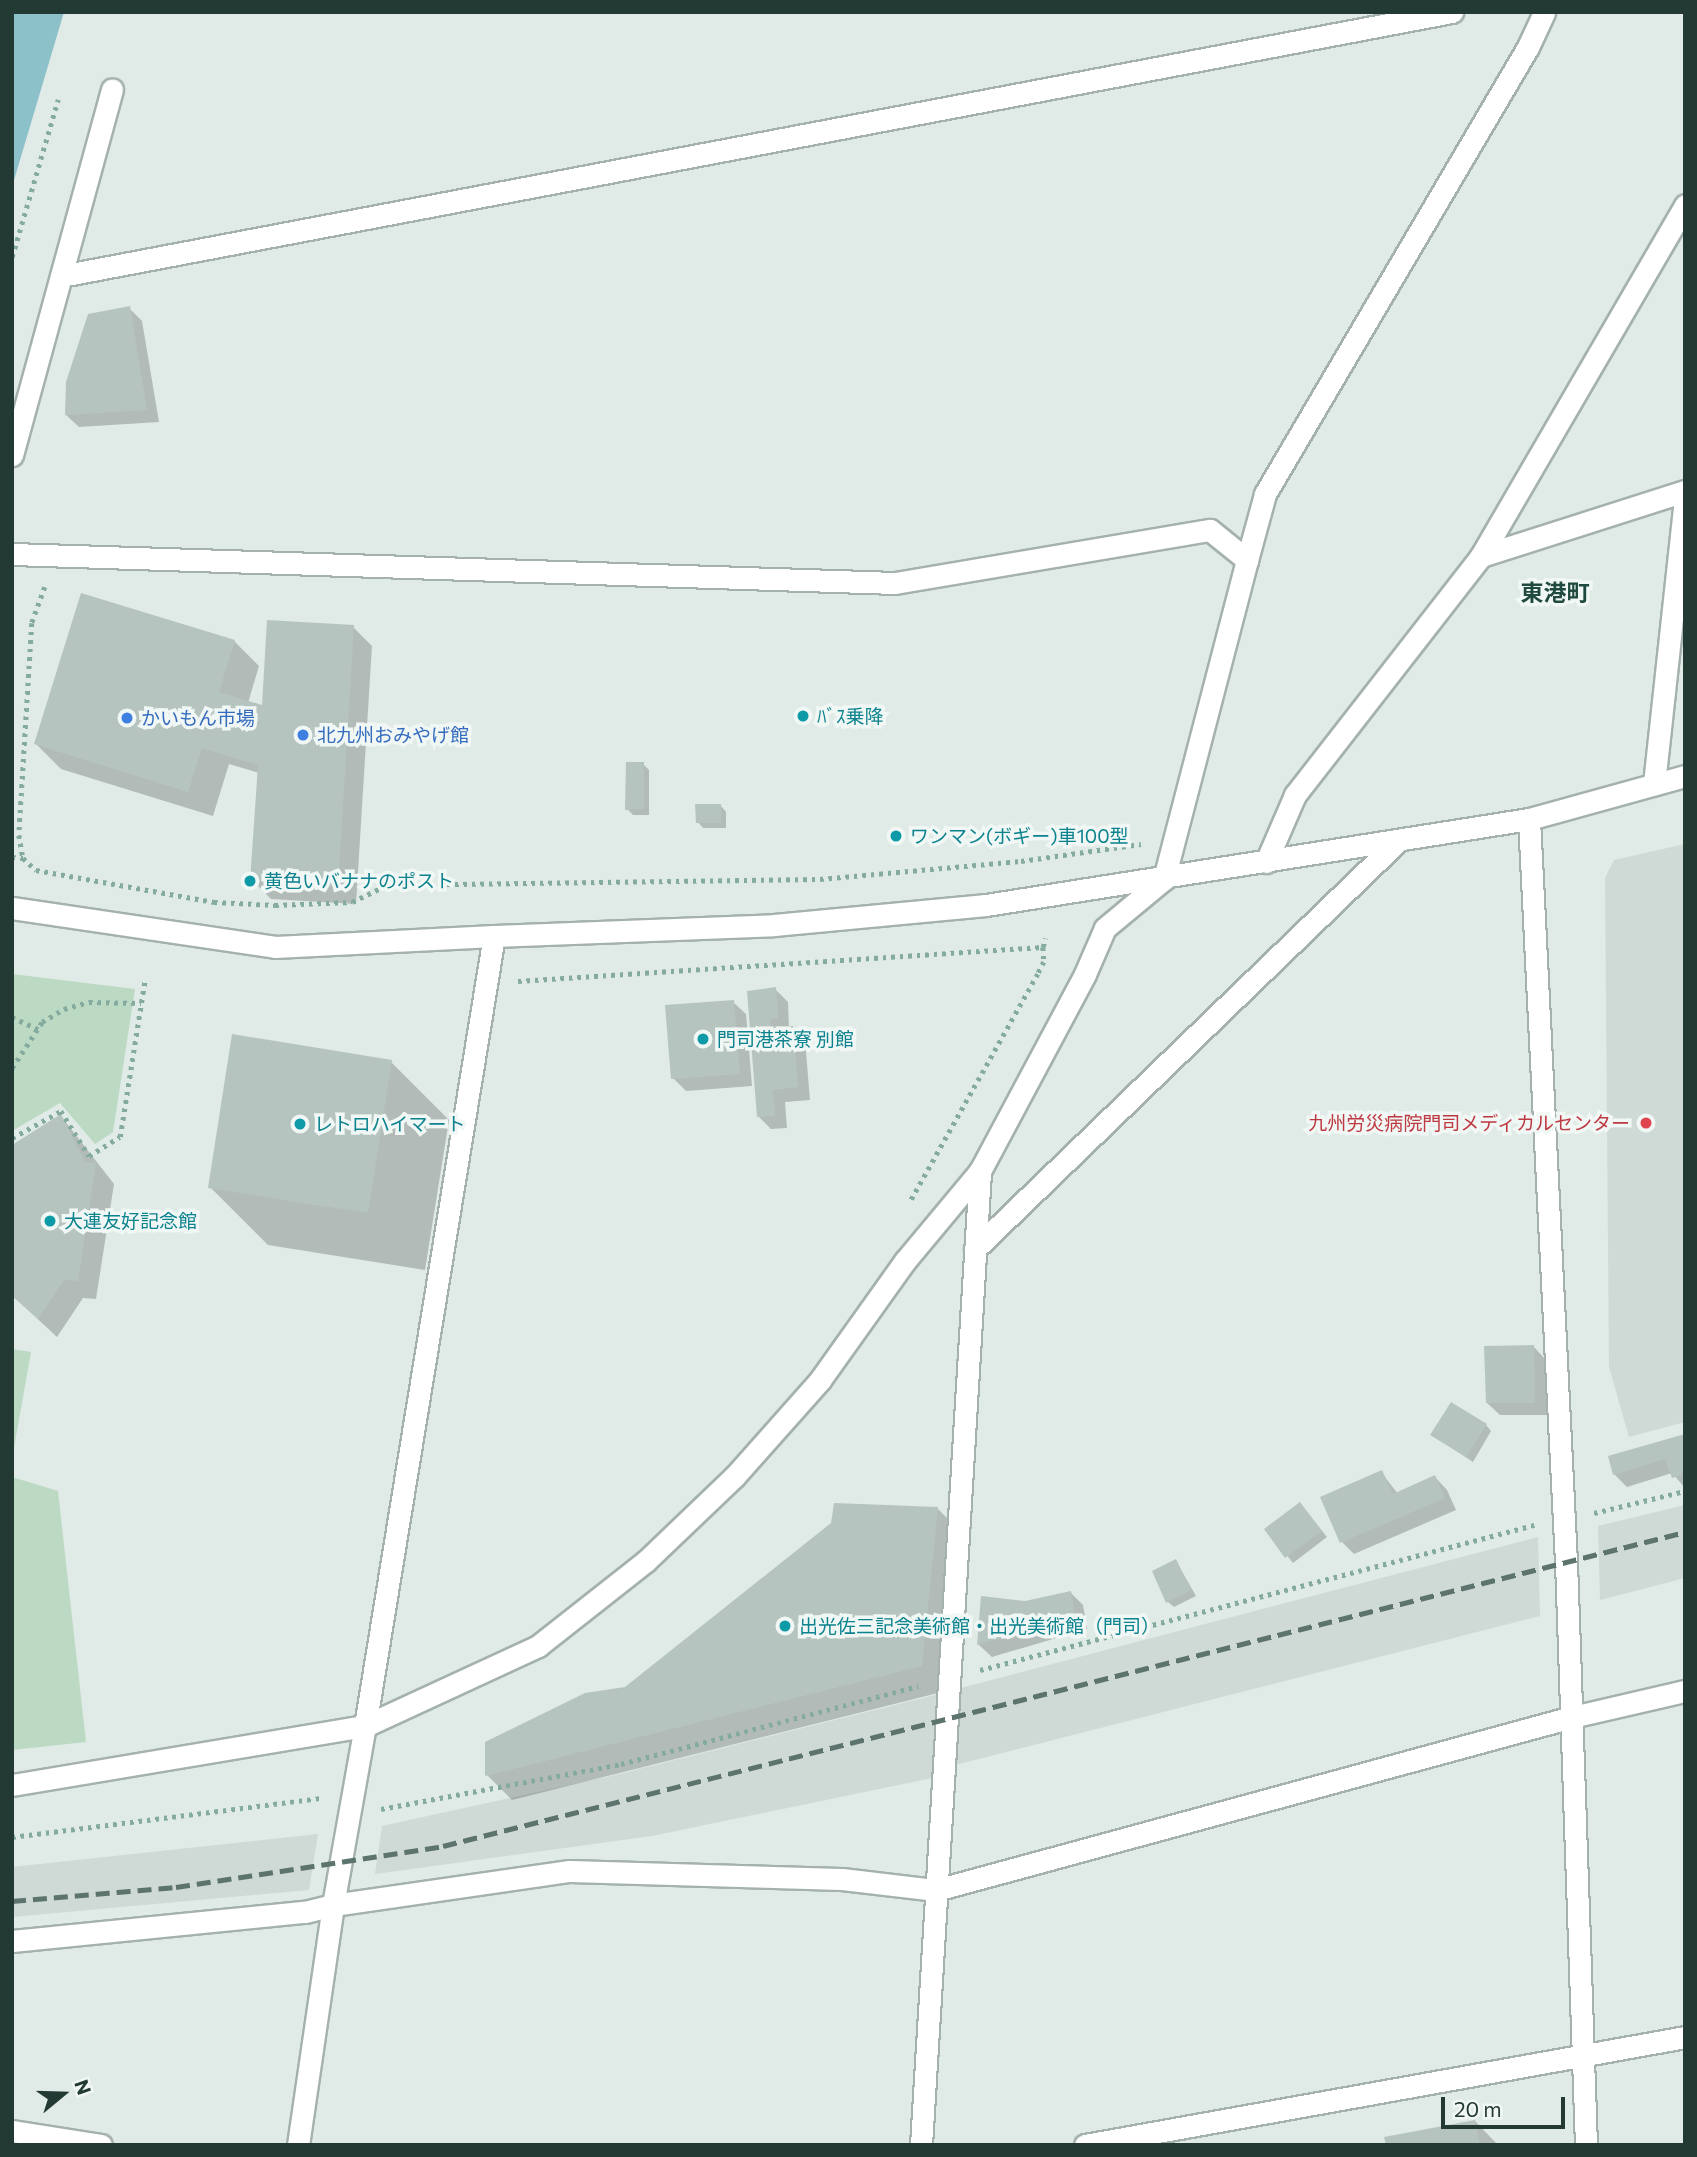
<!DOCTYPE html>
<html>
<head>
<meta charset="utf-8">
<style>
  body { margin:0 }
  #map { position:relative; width:1697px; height:2157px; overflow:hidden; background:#e0eae6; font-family:Commissioner,"Noto Sans JP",sans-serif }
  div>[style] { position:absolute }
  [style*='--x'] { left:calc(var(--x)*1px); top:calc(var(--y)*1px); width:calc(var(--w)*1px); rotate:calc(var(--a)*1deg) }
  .built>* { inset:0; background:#cfd9d5 }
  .green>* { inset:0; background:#bbd9c3 }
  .water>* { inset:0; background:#8dc1ca }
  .shadow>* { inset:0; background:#0003 }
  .building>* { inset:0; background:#b6c4bf }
  .path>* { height:4.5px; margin-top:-2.25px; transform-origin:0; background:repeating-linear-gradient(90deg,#84ab9e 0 3.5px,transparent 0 8.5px) }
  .roads { filter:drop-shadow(2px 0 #a4b1ad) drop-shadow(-2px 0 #a4b1ad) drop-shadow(0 2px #a4b1ad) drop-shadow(0 -2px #a4b1ad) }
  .service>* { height:21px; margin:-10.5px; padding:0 10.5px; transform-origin:10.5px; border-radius:10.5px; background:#fff }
  .minor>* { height:21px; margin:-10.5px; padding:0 10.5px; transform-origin:10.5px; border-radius:10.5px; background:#fff }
  .tertiary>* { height:21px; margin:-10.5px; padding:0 10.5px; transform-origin:10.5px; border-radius:10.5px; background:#fff }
  .rail>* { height:5px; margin-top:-2.5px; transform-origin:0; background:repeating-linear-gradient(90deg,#5d746e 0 14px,transparent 0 21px) }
  .dots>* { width:19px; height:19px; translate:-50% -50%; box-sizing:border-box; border:4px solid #f0f7f4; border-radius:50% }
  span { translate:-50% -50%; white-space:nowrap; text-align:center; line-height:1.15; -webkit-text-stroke:7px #f0f7f4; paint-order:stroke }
  .culture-label { font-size:19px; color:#0d838f }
  .left { translate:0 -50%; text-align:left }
  .shop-label { font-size:19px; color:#366cbe }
  .health-label { font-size:19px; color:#be3a42 }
  .right { translate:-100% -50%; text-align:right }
  .quarter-label { font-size:23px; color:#20493f; font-weight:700 }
  .frame { position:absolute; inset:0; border:14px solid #233933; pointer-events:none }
  .north { position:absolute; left:28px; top:2059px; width:70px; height:70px; -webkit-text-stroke:5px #f0f7f4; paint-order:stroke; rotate:71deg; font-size:19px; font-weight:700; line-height:28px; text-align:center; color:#233933 }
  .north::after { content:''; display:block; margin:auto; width:24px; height:32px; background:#233933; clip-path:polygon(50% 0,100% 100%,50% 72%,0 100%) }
  .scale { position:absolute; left:1441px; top:2097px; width:124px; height:32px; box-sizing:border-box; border:4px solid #233933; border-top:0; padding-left:9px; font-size:21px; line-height:24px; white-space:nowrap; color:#233933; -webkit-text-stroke:5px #f0f7f4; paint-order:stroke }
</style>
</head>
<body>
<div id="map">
  <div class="built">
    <div style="clip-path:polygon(1685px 844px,1685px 1422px,1629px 1437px,1609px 1367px,1605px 878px,1614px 860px)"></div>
    <div style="clip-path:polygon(1685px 1505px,1685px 1578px,1600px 1600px,1598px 1526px)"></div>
    <div style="clip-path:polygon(1538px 1537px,1540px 1616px,955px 1765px,957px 1689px)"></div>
    <div style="clip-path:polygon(943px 1693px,937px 1777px,652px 1836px,375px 1874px,382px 1826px,611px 1776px)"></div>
    <div style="clip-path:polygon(318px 1834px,309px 1890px,12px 1917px,12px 1867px)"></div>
  </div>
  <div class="green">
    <div style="clip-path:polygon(12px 974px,135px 989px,113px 1132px,95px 1144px,60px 1103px,12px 1131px)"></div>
    <div style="clip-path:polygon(12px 1349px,31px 1352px,12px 1459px)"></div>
    <div style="clip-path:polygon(12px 1477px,58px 1491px,86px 1742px,12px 1750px)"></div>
  </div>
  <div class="water">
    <div style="clip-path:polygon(12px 12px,64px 12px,12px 187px)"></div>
  </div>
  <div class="shadow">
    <div style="clip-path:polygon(129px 308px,142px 321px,159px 422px,79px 427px,66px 415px)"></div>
    <div style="clip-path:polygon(353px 627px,372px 646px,356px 904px,271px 899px,252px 880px,259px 773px,229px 764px,213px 816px,61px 769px,36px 744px,234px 641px,259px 666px,248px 703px,261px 707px)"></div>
    <div style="clip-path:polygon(643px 764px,649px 770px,649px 815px,633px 815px,627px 809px)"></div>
    <div style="clip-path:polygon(721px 806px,726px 812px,726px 828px,703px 828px,698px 822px)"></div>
    <div style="clip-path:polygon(775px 989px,788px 1002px,789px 1028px,805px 1040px,810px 1100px,785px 1102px,787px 1128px,771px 1129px,759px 1117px,749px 992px)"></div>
    <div style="clip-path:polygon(733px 1002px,746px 1014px,752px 1086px,686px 1091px,673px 1078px)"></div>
    <div style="clip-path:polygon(391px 1062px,449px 1120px,425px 1270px,268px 1245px,210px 1187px)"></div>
    <div style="clip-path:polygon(61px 1116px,114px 1184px,96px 1299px,83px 1298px,57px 1337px,12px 1295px)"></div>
    <div style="clip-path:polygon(1534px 1347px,1546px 1360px,1547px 1415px,1500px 1415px,1487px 1403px)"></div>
    <div style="clip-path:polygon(1486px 1425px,1491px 1431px,1473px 1462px,1432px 1435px)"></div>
    <div style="clip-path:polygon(1685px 1436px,1685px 1488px,1672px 1473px,1627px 1487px,1614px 1474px)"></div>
    <div style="clip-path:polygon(1381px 1472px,1398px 1494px,1435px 1477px,1447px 1490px,1456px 1510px,1354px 1554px,1342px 1542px)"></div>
    <div style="clip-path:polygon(937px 1508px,962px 1533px,946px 1691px,512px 1800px,487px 1775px,626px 1688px)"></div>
    <div style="clip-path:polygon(1305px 1510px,1327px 1537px,1293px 1563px,1266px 1529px)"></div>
    <div style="clip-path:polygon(1176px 1561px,1196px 1596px,1174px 1607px,1168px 1602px)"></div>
    <div style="clip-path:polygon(1071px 1593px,1083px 1605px,1087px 1629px,992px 1657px,979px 1645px,982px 1598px,1025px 1603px)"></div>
    <div style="clip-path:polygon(1475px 2121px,1498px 2145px,1388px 2145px)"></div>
  </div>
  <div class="building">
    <div style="clip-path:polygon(130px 306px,147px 410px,65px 415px,66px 382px,88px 314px)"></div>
    <div style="clip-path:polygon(81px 593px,235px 640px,219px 692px,262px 705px,267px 620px,354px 625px,338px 886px,250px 881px,258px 765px,202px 748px,188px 792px,34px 744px)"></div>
    <div style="clip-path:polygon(626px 762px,644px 762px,644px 809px,625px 810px)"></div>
    <div style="clip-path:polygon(695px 804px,721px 804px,721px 823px,696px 823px)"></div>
    <div style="clip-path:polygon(776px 987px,778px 1018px,770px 1019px,772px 1039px,777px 1039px,775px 1027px,793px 1026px,798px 1087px,773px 1090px,775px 1116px,757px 1117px,747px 991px)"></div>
    <div style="clip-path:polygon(734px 1000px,740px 1074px,671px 1079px,665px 1005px)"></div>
    <div style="clip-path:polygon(232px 1034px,392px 1060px,368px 1213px,208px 1188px)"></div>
    <div style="clip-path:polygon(61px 1114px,85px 1162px,96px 1163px,78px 1281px,64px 1280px,38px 1319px,12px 1296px,12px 1145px)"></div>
    <div style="clip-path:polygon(1534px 1345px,1535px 1403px,1486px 1403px,1484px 1346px)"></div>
    <div style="clip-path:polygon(1451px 1402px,1487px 1424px,1466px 1457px,1430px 1435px)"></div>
    <div style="clip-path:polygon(1685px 1434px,1685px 1474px,1672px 1478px,1665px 1459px,1613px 1475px,1608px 1456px)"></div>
    <div style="clip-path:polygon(1382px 1470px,1393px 1494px,1435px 1475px,1445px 1498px,1340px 1543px,1320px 1497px)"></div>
    <div style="clip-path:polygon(1300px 1502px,1322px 1531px,1285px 1558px,1264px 1529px)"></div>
    <div style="clip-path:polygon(834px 1503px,938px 1507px,922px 1666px,485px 1776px,485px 1742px,585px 1693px,625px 1687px,831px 1523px)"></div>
    <div style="clip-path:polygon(1176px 1559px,1191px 1590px,1166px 1603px,1152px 1571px)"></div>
    <div style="clip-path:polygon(1071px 1591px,1075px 1617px,977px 1645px,981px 1596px,1025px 1601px)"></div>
    <div style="clip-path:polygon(1475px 2120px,1480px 2145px,1386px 2145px,1384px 2137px)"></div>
  </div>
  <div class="path">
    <div style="--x:12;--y:257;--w:164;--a:-73.7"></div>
    <div style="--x:45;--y:587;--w:38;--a:110"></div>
    <div style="--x:32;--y:623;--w:212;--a:93.5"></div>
    <div style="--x:19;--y:835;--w:23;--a:80"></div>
    <div style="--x:23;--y:858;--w:18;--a:43"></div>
    <div style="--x:36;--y:870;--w:181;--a:10.2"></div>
    <div style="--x:214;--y:902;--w:61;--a:2.8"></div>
    <div style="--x:275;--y:905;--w:77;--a:-2.2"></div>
    <div style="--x:352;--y:902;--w:39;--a:-26"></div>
    <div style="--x:387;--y:885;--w:433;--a:-0.8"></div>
    <div style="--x:820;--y:879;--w:202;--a:-5.1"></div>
    <div style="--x:1021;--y:861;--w:121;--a:-8.1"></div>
    <div style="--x:12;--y:857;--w:11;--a:5"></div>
    <div style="--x:1043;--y:947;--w:9;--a:-77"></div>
    <div style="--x:518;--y:981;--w:526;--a:-3.71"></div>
    <div style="--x:1043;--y:947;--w:15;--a:86"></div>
    <div style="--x:1044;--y:962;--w:13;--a:117"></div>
    <div style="--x:1038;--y:974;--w:261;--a:119.3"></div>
    <div style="--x:12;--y:1017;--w:29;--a:25"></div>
    <div style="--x:12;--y:1068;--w:55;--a:-56.9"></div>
    <div style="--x:42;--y:1022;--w:26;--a:-31"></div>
    <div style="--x:64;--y:1009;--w:26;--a:-16"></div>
    <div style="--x:89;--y:1002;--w:52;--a:1.1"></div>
    <div style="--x:12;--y:1138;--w:56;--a:-28.9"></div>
    <div style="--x:61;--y:1111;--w:53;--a:58.1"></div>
    <div style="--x:89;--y:1156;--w:36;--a:-32"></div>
    <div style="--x:120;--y:1137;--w:160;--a:-81"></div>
    <div style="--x:1594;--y:1513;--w:94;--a:-13.6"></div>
    <div style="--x:980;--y:1670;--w:573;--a:-14.67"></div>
    <div style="--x:381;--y:1809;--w:244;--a:-10.6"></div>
    <div style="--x:621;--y:1764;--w:307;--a:-14.7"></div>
    <div style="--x:12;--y:1837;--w:310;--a:-7.2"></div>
  </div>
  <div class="roads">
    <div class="service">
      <div style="--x:975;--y:1249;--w:588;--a:-43.97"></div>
    </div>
    <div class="minor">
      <div style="--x:61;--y:276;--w:1416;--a:-10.75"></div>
      <div style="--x:12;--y:455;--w:379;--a:-74.7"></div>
      <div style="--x:12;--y:554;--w:883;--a:1.88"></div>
      <div style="--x:895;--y:583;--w:319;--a:-9.6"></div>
      <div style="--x:1210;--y:530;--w:48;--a:39"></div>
      <div style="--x:1247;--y:560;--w:330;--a:104.6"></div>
      <div style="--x:1481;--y:556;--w:214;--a:-17.7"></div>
      <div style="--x:1247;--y:560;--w:68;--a:-74.7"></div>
      <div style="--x:1265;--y:494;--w:519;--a:-59.53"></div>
      <div style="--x:1528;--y:47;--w:38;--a:-65"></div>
      <div style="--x:1654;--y:784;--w:288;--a:-83.8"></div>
      <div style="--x:1529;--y:819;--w:743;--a:87.15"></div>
      <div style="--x:1566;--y:1561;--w:584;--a:88.04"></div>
      <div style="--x:1266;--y:862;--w:73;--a:-66.6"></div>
      <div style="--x:1295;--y:795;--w:303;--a:-52.1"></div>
      <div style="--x:1481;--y:556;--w:406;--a:-59.8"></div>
      <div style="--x:12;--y:908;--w:266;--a:8.4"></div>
      <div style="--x:275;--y:947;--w:219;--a:-2.9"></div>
      <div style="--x:12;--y:1941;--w:294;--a:-5.7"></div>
      <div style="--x:305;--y:1912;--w:29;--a:-14"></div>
      <div style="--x:12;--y:2131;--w:90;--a:8.9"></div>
      <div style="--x:298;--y:2145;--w:243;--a:-81.7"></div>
      <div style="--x:333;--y:1905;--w:182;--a:-79.9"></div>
      <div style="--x:921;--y:2145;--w:976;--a:-86.53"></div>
      <div style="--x:1085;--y:2145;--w:610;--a:-10.2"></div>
    </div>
    <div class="tertiary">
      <div style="--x:365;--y:1726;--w:800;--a:-80.73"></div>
      <div style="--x:494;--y:936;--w:280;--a:-2.2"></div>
      <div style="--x:774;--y:925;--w:213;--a:-5.4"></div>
      <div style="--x:986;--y:905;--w:550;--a:-9"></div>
      <div style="--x:1529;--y:819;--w:162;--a:-15.4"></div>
      <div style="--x:12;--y:1785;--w:358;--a:-9.5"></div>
      <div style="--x:365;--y:1726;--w:191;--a:-24.8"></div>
      <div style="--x:538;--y:1646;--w:137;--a:-38.2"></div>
      <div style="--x:646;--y:1561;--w:122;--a:-43.7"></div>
      <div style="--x:734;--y:1477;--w:130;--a:-48.4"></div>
      <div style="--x:820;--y:1380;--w:146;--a:-54.5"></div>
      <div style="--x:905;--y:1261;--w:117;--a:-50.2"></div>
      <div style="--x:980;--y:1171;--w:223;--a:-61.9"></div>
      <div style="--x:1085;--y:974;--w:50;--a:-66.5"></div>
      <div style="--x:1105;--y:928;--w:77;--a:-39.7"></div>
      <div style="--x:333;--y:1905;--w:239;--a:-8.2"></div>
      <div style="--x:570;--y:1871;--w:272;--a:1.7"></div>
      <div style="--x:842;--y:1879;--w:95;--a:6.7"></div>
      <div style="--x:936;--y:1890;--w:659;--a:-15.22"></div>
      <div style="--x:1572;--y:1717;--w:116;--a:-13"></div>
    </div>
  </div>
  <div class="rail">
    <div style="--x:12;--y:1901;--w:165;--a:-4.9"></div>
    <div style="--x:176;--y:1887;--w:270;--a:-8.7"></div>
    <div style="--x:443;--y:1846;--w:1281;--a:-14.19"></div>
  </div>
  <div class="dots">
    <div style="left:803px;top:716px;background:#0f9aa8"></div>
    <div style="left:127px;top:718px;background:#3f7fe0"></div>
    <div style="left:303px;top:735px;background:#3f7fe0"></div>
    <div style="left:896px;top:836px;background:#0f9aa8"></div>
    <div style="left:250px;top:881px;background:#0f9aa8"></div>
    <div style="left:703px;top:1039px;background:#0f9aa8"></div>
    <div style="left:1646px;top:1123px;background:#e0444e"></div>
    <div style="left:300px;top:1124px;background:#0f9aa8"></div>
    <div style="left:50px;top:1221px;background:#0f9aa8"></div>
    <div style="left:785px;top:1626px;background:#0f9aa8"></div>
  </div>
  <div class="culture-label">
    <span class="left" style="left:817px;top:716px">ﾊﾞｽ乗降</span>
    <span class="left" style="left:910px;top:836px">ワンマン(ボギー)車100型</span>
    <span class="left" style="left:264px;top:881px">黄色いバナナのポスト</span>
    <span class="left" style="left:717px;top:1039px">門司港茶寮 別館</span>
    <span class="left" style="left:314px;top:1124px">レトロハイマート</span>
    <span class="left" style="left:64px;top:1221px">大連友好記念館</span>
    <span class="left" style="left:799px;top:1626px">出光佐三記念美術館・出光美術館（門司）</span>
  </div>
  <div class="shop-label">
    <span class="left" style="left:141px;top:718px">かいもん市場</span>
    <span class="left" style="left:317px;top:735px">北九州おみやげ館</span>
  </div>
  <div class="health-label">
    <span class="right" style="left:1630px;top:1123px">九州労災病院門司メディカルセンター</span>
  </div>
  <div class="quarter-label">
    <span style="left:1555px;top:592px">東港町</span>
  </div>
  <div class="frame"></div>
  <div class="north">N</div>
  <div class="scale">20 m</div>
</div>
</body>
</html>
